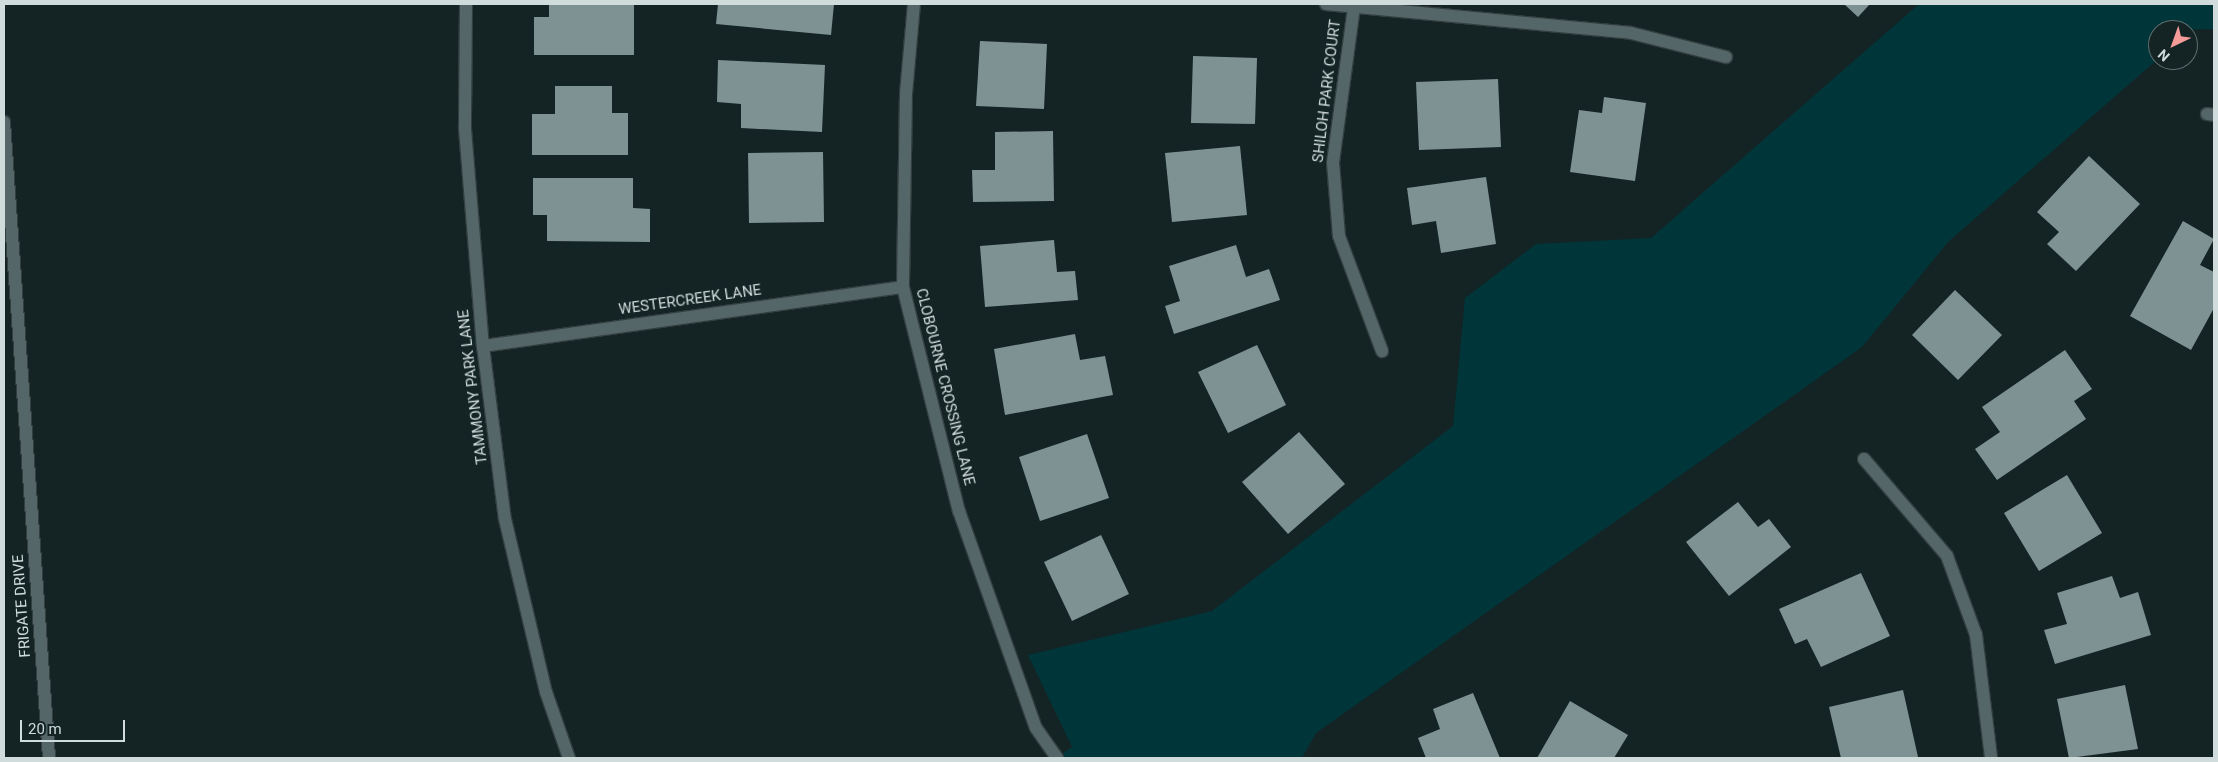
<!DOCTYPE html>
<html>
<head>
<meta charset="utf-8">
<style>
  body { margin:0 }
  #map { position:relative; width:2218px; height:762px; overflow:hidden; background:#142425; font-family:Roboto,sans-serif }
  div>[style] { position:absolute }
  [style*='--x'] { left:calc(var(--x)*1px); top:calc(var(--y)*1px); width:calc(var(--w)*1px); rotate:calc(var(--a)*1deg) }
  .green>* { inset:0; background:#003539 }
  .building>* { inset:0; background:#7f9293 }
  .roads { filter:drop-shadow(1px 0 #333e3f) drop-shadow(-1px 0 #333e3f) drop-shadow(0 1px #333e3f) drop-shadow(0 -1px #333e3f) }
  .minor>* { height:12px; margin:-6px; padding:0 6px; transform-origin:6px; border-radius:6px; background:#546667 }
  span { translate:-50% -50%; white-space:nowrap; text-align:center; line-height:1.15; -webkit-text-stroke:5px #142425; paint-order:stroke }
  .street-label { font-size:15px; color:#d0dbdb }
  .frame { position:absolute; inset:0; border:5px solid #d0dbdb; pointer-events:none }
  .north { position:absolute; left:2148px; top:20px; width:50px; height:50px; box-sizing:border-box; background:#142425; border:1px solid #5f6d6e; border-radius:50%; rotate:222deg; font-size:14px; font-weight:700; line-height:20px; text-align:center; color:#d0dbdb }
  .north::after { content:''; display:block; margin:auto; width:18px; height:22px; background:#f59b99; clip-path:polygon(50% 0,100% 100%,50% 72%,0 100%) }
  .scale { position:absolute; left:20px; top:720px; width:105px; height:22px; box-sizing:border-box; border:2px solid #d0dbdb; border-top:0; padding-left:6px; font-size:15px; line-height:18px; white-space:nowrap; color:#d0dbdb; -webkit-text-stroke:4px #142425; paint-order:stroke }
</style>
</head>
<body>
<div id="map">
  <div class="green">
    <div style="clip-path:polygon(1919px 4px,2214px 4px,2214px 29px,2158px 30px,2158px 59px,1948px 242px,1862px 347px,1316px 733px,1302px 758px,1056px 758px,1072px 747px,1028px 655px,1212px 611px,1453px 426px,1465px 298px,1536px 244px,1651px 238px)"></div>
  </div>
  <div class="building">
    <div style="clip-path:polygon(549px 4px,634px 4px,634px 55px,534px 55px,534px 17px,549px 17px)"></div>
    <div style="clip-path:polygon(718px 4px,834px 4px,831px 35px,716px 24px)"></div>
    <div style="clip-path:polygon(1844px 4px,1870px 4px,1858px 17px)"></div>
    <div style="clip-path:polygon(980px 41px,1047px 44px,1044px 109px,976px 106px)"></div>
    <div style="clip-path:polygon(1193px 56px,1257px 58px,1255px 124px,1191px 123px)"></div>
    <div style="clip-path:polygon(718px 60px,825px 65px,822px 132px,741px 128px,741px 104px,717px 102px)"></div>
    <div style="clip-path:polygon(1498px 79px,1501px 147px,1419px 150px,1416px 82px)"></div>
    <div style="clip-path:polygon(555px 86px,612px 86px,612px 113px,628px 113px,628px 155px,532px 155px,532px 114px,555px 114px)"></div>
    <div style="clip-path:polygon(1604px 97px,1646px 103px,1635px 181px,1570px 172px,1579px 110px,1602px 113px)"></div>
    <div style="clip-path:polygon(1053px 131px,1054px 201px,973px 202px,972px 170px,995px 170px,995px 132px)"></div>
    <div style="clip-path:polygon(1240px 146px,1247px 215px,1172px 222px,1165px 153px)"></div>
    <div style="clip-path:polygon(823px 152px,824px 222px,749px 223px,748px 153px)"></div>
    <div style="clip-path:polygon(2089px 156px,2140px 204px,2076px 271px,2047px 244px,2059px 232px,2037px 212px)"></div>
    <div style="clip-path:polygon(1486px 177px,1496px 244px,1441px 253px,1436px 221px,1412px 225px,1407px 188px)"></div>
    <div style="clip-path:polygon(533px 178px,633px 178px,633px 208px,650px 209px,650px 242px,547px 241px,547px 215px,533px 215px)"></div>
    <div style="clip-path:polygon(2183px 221px,2214px 239px,2200px 265px,2214px 272px,2214px 308px,2191px 350px,2130px 316px)"></div>
    <div style="clip-path:polygon(1054px 240px,1057px 272px,1075px 271px,1078px 300px,985px 307px,980px 246px)"></div>
    <div style="clip-path:polygon(1236px 245px,1246px 277px,1269px 269px,1280px 300px,1174px 334px,1165px 306px,1180px 301px,1169px 266px)"></div>
    <div style="clip-path:polygon(1955px 290px,2002px 335px,1958px 380px,1912px 335px)"></div>
    <div style="clip-path:polygon(1075px 334px,1080px 360px,1105px 356px,1113px 395px,1005px 415px,994px 349px)"></div>
    <div style="clip-path:polygon(1257px 345px,1286px 405px,1228px 433px,1198px 372px)"></div>
    <div style="clip-path:polygon(2065px 350px,2092px 389px,2074px 401px,2086px 419px,1997px 480px,1975px 449px,2000px 432px,1982px 407px)"></div>
    <div style="clip-path:polygon(1299px 432px,1345px 484px,1288px 534px,1242px 482px)"></div>
    <div style="clip-path:polygon(1087px 434px,1109px 498px,1040px 521px,1019px 457px)"></div>
    <div style="clip-path:polygon(2067px 475px,2102px 533px,2039px 571px,2004px 513px)"></div>
    <div style="clip-path:polygon(1738px 502px,1758px 527px,1769px 519px,1791px 547px,1729px 596px,1686px 542px)"></div>
    <div style="clip-path:polygon(1101px 535px,1129px 594px,1072px 621px,1044px 562px)"></div>
    <div style="clip-path:polygon(1861px 573px,1890px 636px,1821px 667px,1807px 639px,1795px 644px,1779px 609px)"></div>
    <div style="clip-path:polygon(2112px 576px,2120px 598px,2138px 592px,2151px 635px,2055px 664px,2044px 630px,2067px 624px,2057px 593px)"></div>
    <div style="clip-path:polygon(2125px 685px,2138px 749px,2069px 758px,2057px 699px)"></div>
    <div style="clip-path:polygon(1903px 690px,1918px 757px,1841px 758px,1829px 707px)"></div>
    <div style="clip-path:polygon(1473px 693px,1500px 758px,1426px 758px,1418px 738px,1440px 729px,1433px 709px)"></div>
    <div style="clip-path:polygon(1570px 701px,1628px 735px,1614px 758px,1537px 758px)"></div>
  </div>
  <div class="roads">
    <div class="minor">
      <div style="--x:466;--y:4;--w:125;--a:90.5"></div>
      <div style="--x:465;--y:129;--w:218;--a:85.3"></div>
      <div style="--x:483;--y:346;--w:174;--a:82.8"></div>
      <div style="--x:505;--y:519;--w:178;--a:76.7"></div>
      <div style="--x:546;--y:692;--w:70;--a:70.8"></div>
      <div style="--x:914;--y:4;--w:89;--a:95.1"></div>
      <div style="--x:906;--y:93;--w:194;--a:90.9"></div>
      <div style="--x:903;--y:287;--w:231;--a:76"></div>
      <div style="--x:959;--y:511;--w:230;--a:70.5"></div>
      <div style="--x:1036;--y:728;--w:37;--a:55"></div>
      <div style="--x:1326;--y:4;--w:306;--a:5.4"></div>
      <div style="--x:1631;--y:33;--w:98;--a:14.2"></div>
      <div style="--x:1354;--y:7;--w:157;--a:97.7"></div>
      <div style="--x:1333;--y:163;--w:73;--a:85.3"></div>
      <div style="--x:1339;--y:236;--w:123;--a:69.5"></div>
      <div style="--x:2207;--y:114;--w:7;--a:8"></div>
      <div style="--x:4;--y:122;--w:638;--a:85.95"></div>
      <div style="--x:483;--y:346;--w:424;--a:-8"></div>
      <div style="--x:1864;--y:459;--w:128;--a:49.4"></div>
      <div style="--x:1947;--y:556;--w:84;--a:69.8"></div>
      <div style="--x:1976;--y:635;--w:124;--a:83"></div>
    </div>
  </div>
  <div class="street-label">
    <span style="left:1327px;top:91px;rotate:-83deg">SHILOH PARK COURT</span>
    <span style="left:690px;top:300px;rotate:-8deg">WESTERCREEK LANE</span>
    <span style="left:473px;top:387px;rotate:-97deg">TAMMONY PARK LANE</span>
    <span style="left:945px;top:387px;rotate:76deg">CLOBOURNE CROSSING LANE</span>
    <span style="left:22px;top:606px;rotate:-94deg">FRIGATE DRIVE</span>
  </div>
  <div class="frame"></div>
  <div class="north">N</div>
  <div class="scale">20 m</div>
</div>
</body>
</html>
